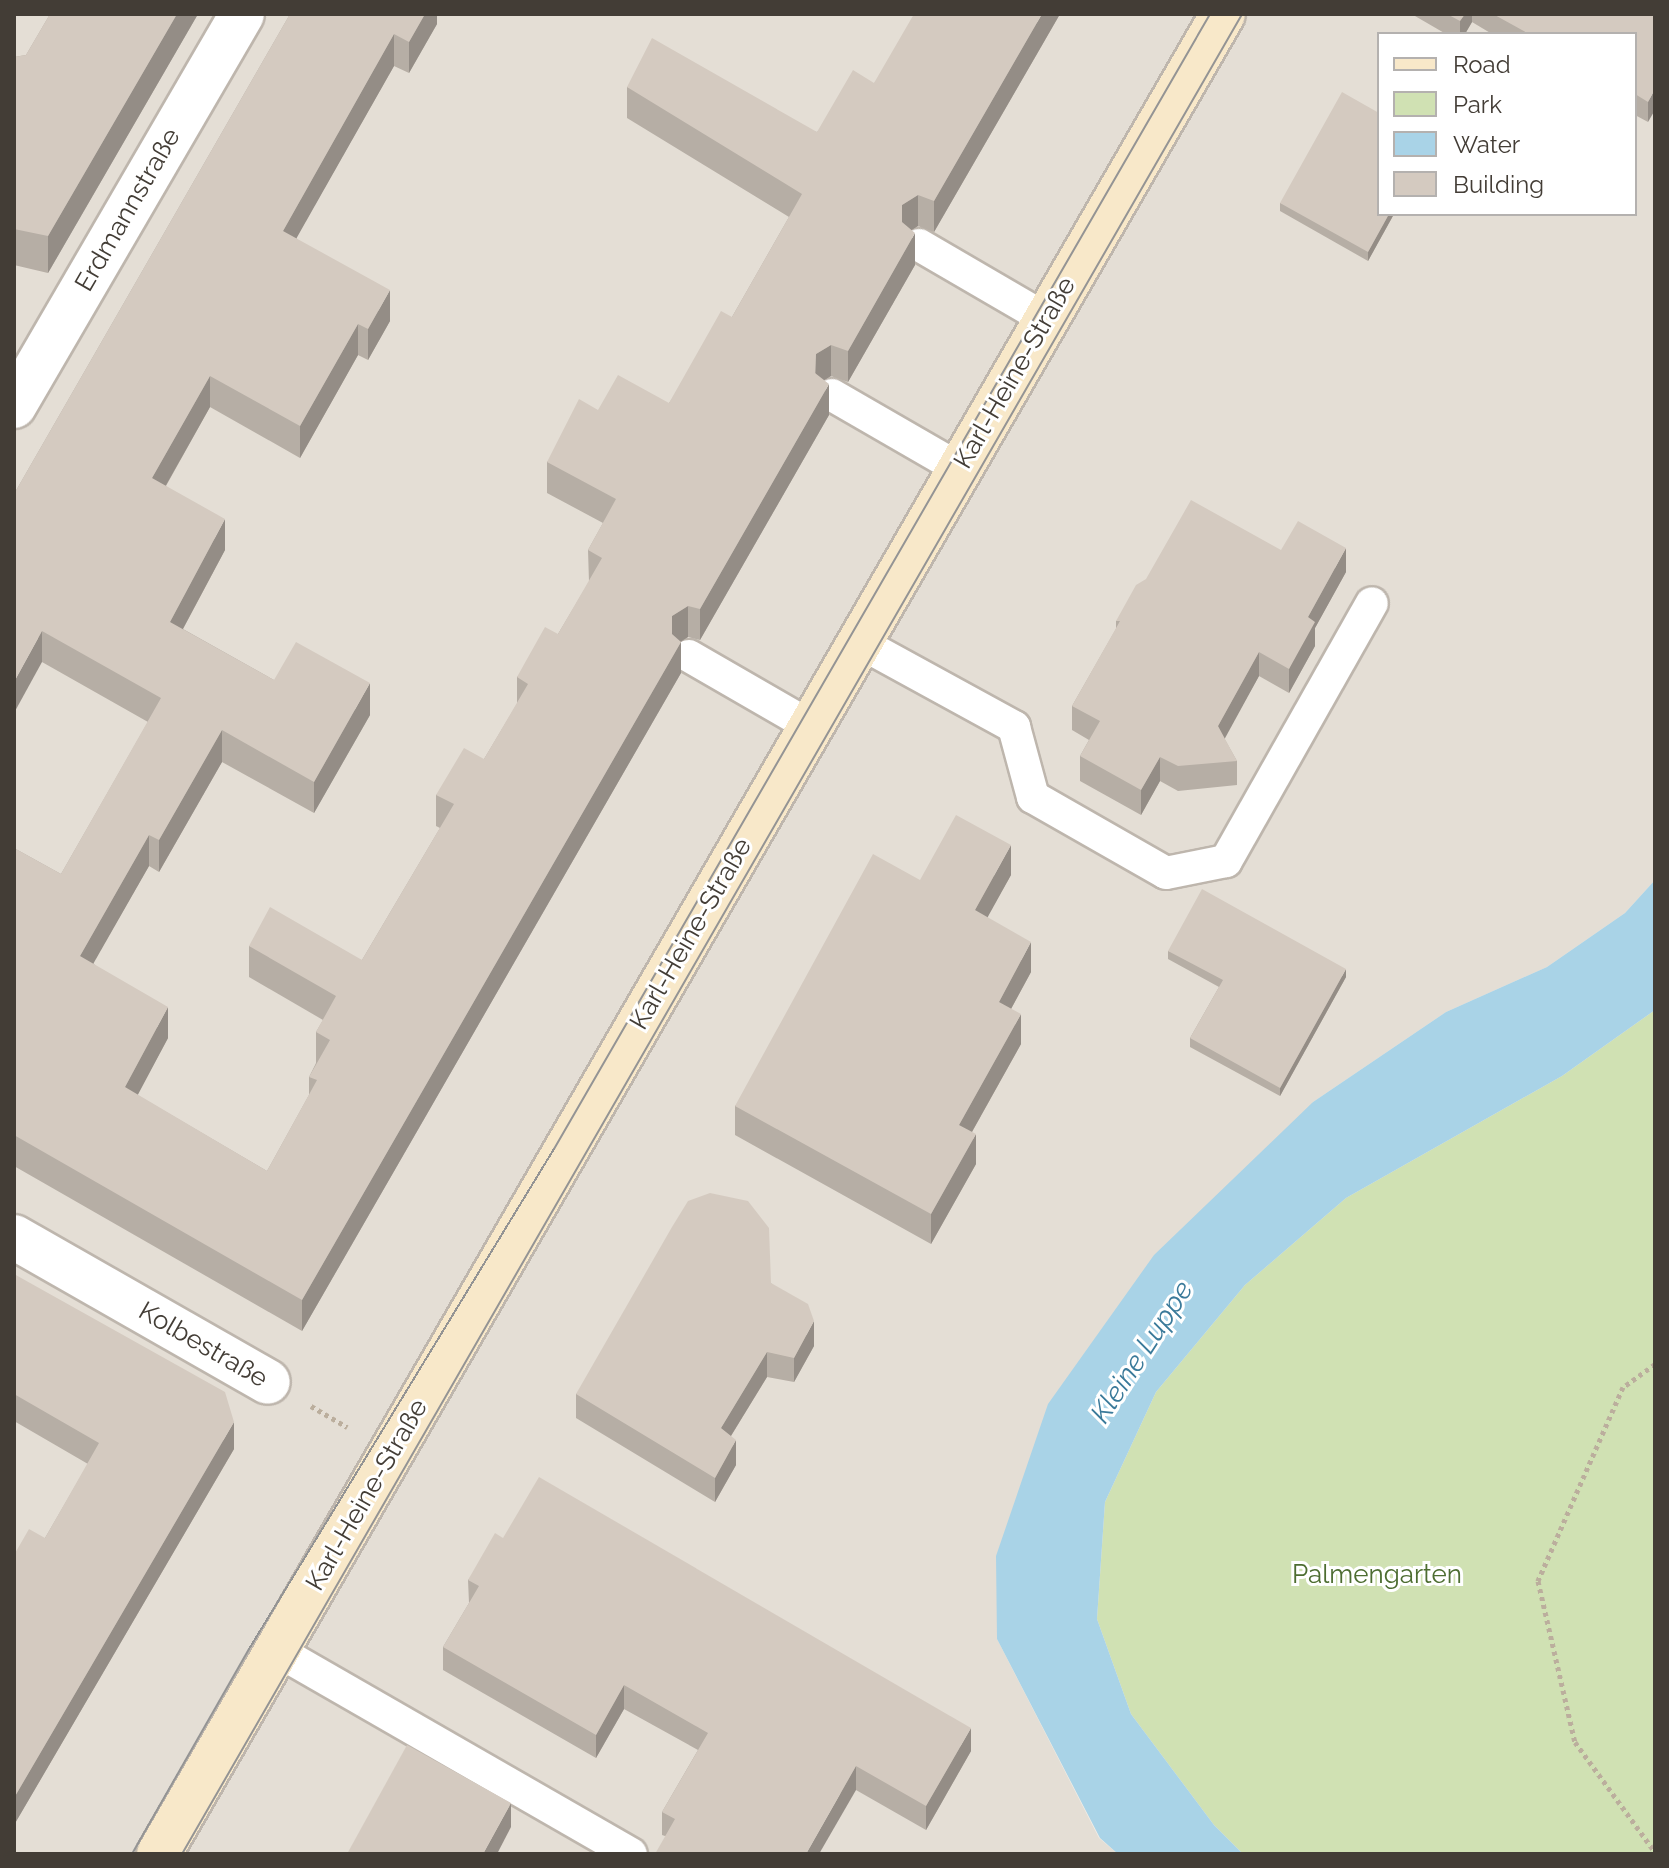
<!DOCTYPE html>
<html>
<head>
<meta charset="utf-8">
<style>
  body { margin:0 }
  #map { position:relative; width:1669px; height:1868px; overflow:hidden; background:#f1ede6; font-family:Raleway,sans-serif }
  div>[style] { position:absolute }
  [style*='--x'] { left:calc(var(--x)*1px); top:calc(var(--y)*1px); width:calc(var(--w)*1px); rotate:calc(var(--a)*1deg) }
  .residential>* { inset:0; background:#e4ded5 }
  .green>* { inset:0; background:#d0e1b3 }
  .water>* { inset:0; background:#a9d3e7 }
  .path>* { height:5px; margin-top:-2.5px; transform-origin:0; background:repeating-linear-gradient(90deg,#bbae9d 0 4px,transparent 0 8px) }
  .roads { filter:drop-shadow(2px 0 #beb6ad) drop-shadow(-2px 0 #beb6ad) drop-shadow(0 2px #beb6ad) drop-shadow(0 -2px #beb6ad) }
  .service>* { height:32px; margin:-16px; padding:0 16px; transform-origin:16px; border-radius:16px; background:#fff }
  .minor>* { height:44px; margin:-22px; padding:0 22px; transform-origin:22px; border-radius:22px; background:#fff }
  .secondary>* { height:44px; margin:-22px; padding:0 22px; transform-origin:22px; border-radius:22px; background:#f8e8c9 }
  .tram>* { height:2px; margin:-1px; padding:0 1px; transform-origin:1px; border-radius:1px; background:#949494 }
  .wall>* { inset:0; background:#b6aea5 }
  .shaded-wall>* { inset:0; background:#948d86 }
  .building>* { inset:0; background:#d4cac0 }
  span { translate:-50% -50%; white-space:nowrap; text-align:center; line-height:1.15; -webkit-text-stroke:6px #fff; paint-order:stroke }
  .street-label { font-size:26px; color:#433d36 }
  .park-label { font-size:26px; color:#4d6d31 }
  .water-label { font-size:28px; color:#3a7a9a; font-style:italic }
  .frame { position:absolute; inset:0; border:16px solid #433d36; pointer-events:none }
  .legend { position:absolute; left:1377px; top:32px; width:260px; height:184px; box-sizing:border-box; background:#fff; border:2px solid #b4b1af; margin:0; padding:10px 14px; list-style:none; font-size:24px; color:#433d36 }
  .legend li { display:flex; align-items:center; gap:16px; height:40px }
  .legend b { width:40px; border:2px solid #b4b1af }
</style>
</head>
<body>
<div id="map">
  <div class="residential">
    <div style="clip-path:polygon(evenodd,14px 14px,1655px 14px,1655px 880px,1625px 913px,1547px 967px,1446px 1012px,1313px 1102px,997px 1639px,1099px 1838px,1118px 1854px,14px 1854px,14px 14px,1379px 34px,1635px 34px,1635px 214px,1379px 214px,1379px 34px)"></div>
  </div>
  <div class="green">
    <div style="clip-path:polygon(1655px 1010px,1655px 1854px,1243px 1854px,1214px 1825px,1131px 1714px,1097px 1619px,1105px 1502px,1156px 1392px,1245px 1285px,1346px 1198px,1562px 1076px)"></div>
  </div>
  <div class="water">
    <div style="clip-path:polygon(1655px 880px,1655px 1010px,1562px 1076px,1346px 1198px,1245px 1285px,1156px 1392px,1105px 1502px,1097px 1619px,1131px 1714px,1214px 1825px,1243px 1854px,1118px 1854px,1100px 1838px,997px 1639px,996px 1556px,1048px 1404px,1154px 1255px,1313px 1102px,1446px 1012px,1547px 967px,1625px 913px)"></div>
  </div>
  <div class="path">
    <div style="--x:1655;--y:1364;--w:39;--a:144"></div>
    <div style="--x:1623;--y:1387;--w:212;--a:113.7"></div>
    <div style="--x:1538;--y:1581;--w:165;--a:77.1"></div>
    <div style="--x:1575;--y:1742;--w:136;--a:54"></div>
    <div style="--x:311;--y:1406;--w:42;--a:30.3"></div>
  </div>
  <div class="roads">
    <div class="service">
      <div style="--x:919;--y:245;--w:147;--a:30.2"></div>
      <div style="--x:832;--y:395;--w:148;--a:30"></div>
      <div style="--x:859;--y:642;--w:177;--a:28.7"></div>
      <div style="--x:1014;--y:727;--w:73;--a:74.8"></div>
      <div style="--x:1033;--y:797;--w:153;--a:29.7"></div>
      <div style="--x:1166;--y:873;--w:61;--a:-11.3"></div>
      <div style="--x:1226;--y:861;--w:296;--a:-60.5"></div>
      <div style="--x:689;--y:656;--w:140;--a:30"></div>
      <div style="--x:278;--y:1651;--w:407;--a:29.9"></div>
    </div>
    <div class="minor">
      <div style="--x:14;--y:406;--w:453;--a:-59.8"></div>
      <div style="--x:14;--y:1237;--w:292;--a:29.7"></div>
    </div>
    <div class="secondary">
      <div style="--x:159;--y:1854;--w:2125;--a:-59.96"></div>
    </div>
  </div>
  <div class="tram">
    <div style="--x:132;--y:1854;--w:236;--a:-60.3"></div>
    <div style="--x:249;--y:1649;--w:586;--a:-58.62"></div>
    <div style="--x:554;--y:1149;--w:1311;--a:-59.97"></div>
    <div style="--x:182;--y:1854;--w:2123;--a:-60.05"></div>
  </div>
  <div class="wall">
    <div style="clip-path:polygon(50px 14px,198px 14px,48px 273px,14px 265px,14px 57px,26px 55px)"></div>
    <div style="clip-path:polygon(290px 14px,437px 14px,437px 24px,409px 73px,394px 66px,296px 238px,390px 321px,368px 360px,358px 355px,300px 458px,210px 407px,166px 486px,225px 550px,183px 629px,274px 680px,370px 715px,314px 813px,222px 762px,159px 872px,149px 866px,93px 963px,168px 1038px,137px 1095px,267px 1171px,309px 1095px,309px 1077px,316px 1063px,316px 1032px,323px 1020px,249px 977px,249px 946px,362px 960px,440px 828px,436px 826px,436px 795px,484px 759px,517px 704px,517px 677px,558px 634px,589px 582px,588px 550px,603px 523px,547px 493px,547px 462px,598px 410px,669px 403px,732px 317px,789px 217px,627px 118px,627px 87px,817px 132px,874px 83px,1060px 14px,934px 232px,918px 226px,911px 230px,915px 265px,848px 382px,831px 376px,824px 380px,829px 415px,700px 640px,688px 637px,681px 642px,681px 673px,302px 1331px,14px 1166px,14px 848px,61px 874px,148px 722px,42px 662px,14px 494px)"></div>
    <div style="clip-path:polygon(1415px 14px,1655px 14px,1648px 122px,1635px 115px,1635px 34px,1492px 34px,1472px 22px,1465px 34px,1446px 34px,1415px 16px)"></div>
    <div style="clip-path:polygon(1280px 203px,1379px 214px,1394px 214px,1368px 261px,1280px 211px)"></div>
    <div style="clip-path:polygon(1281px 550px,1346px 572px,1315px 628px,1315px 646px,1289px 693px,1259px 676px,1224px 738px,1237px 761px,1237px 785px,1178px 791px,1160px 781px,1141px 815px,1080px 781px,1080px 756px,1089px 740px,1072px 730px,1072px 706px,1116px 629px,1116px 621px)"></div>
    <div style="clip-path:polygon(1011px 875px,987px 917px,1031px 972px,1011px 1009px,1021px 1044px,972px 1132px,976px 1164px,931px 1244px,735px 1135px,735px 1106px,920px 880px)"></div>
    <div style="clip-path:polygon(1168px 951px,1346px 977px,1280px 1096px,1190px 1047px,1190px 1038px,1219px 987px,1168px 959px)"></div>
    <div style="clip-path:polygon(14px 1274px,234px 1449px,14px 1825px,14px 1555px,45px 1538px,88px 1464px,14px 1421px)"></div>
    <div style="clip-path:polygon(771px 1283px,814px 1346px,794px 1382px,767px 1377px,731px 1436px,736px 1465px,715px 1502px,576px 1418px,576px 1394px)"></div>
    <div style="clip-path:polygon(503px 1538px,971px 1751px,926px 1830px,856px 1790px,665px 1836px,662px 1835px,662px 1812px,698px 1750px,624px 1709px,596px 1758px,443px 1670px,443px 1647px,469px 1603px,468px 1580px)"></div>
  </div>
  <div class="shaded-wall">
    <div style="clip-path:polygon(177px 14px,198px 14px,48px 273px,48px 236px)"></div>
    <div style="clip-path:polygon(425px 14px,437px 14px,437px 24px,409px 73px,409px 42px)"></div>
    <div style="clip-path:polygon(1042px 14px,1060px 14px,934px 232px,934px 201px)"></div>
    <div style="clip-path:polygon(1465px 14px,1472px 14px,1472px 22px,1465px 34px,1460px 34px,1460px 21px)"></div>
    <div style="clip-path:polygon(394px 34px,394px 66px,283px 262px,283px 231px)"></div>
    <div style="clip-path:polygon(1655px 89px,1655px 110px,1648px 122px,1648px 102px)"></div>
    <div style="clip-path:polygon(918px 195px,918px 226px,902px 236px,902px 205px)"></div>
    <div style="clip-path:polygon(1389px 214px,1394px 214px,1368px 261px,1368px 252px)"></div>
    <div style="clip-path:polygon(915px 233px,915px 265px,848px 382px,848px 351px)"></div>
    <div style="clip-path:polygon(390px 290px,390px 321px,368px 360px,368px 329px)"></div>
    <div style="clip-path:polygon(358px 324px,358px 355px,300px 458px,300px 426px)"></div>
    <div style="clip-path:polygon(831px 345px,831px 376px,816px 385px,815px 404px,816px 354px)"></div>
    <div style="clip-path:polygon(210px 376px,210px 407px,152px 510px,152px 478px)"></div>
    <div style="clip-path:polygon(829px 384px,829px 415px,700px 640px,700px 609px)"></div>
    <div style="clip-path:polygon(225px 519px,225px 550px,170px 653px,170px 622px)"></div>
    <div style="clip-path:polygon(1346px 548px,1346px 572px,1315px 628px,1315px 646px,1289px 693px,1289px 669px,1308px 617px)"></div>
    <div style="clip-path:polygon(688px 606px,688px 637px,672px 647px,672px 616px)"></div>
    <div style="clip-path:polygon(42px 631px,42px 662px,14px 713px,14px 682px)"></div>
    <div style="clip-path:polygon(681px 642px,681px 673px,302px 1331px,302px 1300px)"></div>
    <div style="clip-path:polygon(1259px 652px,1259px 676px,1218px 751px,1218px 726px)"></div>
    <div style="clip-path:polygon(370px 683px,370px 715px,314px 813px,314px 782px)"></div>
    <div style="clip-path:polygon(222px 730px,222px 762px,159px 872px,159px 840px)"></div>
    <div style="clip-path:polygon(1160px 757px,1160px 781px,1141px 815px,1141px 790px)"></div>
    <div style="clip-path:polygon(149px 835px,149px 866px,80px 987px,80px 956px)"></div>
    <div style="clip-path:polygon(1011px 845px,1011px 875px,975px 940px,975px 910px)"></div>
    <div style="clip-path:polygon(1031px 942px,1031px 972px,999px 1031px,999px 1002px)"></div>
    <div style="clip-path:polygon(1346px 969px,1346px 977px,1280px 1096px,1280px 1088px)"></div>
    <div style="clip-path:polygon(168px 1007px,168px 1038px,125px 1119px,125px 1087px)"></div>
    <div style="clip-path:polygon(1021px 1014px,1021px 1044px,959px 1155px,959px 1125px)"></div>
    <div style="clip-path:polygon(976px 1134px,976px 1164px,931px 1244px,931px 1214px)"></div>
    <div style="clip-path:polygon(814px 1321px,814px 1346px,794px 1382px,794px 1358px)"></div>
    <div style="clip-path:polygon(767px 1352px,767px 1377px,721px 1452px,721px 1428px)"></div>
    <div style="clip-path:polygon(234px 1422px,234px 1449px,14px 1825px,14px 1798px)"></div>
    <div style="clip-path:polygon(736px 1440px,736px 1465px,715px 1502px,715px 1478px)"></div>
    <div style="clip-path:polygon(624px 1685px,624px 1709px,596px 1758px,596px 1735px)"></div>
    <div style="clip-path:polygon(971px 1728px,971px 1751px,926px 1830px,926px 1806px)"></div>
    <div style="clip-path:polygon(856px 1766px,856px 1790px,819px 1854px,806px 1854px)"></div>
    <div style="clip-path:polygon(511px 1803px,511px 1827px,497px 1854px,483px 1854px)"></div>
  </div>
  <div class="building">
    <div style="clip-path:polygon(50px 14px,177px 14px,48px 236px,14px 229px,14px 57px,26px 55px)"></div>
    <div style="clip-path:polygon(290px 14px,425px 14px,409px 42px,394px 34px,283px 231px,390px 290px,368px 329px,358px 324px,300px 426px,210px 376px,152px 478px,225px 519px,170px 622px,274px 680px,296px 642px,370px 683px,314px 782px,222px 730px,159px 840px,149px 835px,80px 956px,168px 1007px,125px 1087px,267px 1171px,317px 1080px,309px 1077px,330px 1040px,316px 1032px,336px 996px,249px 946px,270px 907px,362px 960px,454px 804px,436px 795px,464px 748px,484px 759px,528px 684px,517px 677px,545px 627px,558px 634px,602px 558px,588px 550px,616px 499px,547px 462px,579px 399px,598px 410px,618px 375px,669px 403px,721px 311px,732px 317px,802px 194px,627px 87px,652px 38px,817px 132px,853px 70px,874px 83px,914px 14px,1042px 14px,934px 201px,918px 195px,902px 205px,902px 222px,915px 233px,848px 351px,831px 345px,816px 354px,815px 373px,829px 384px,700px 609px,688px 606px,672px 616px,672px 634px,681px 642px,302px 1300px,14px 1135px,14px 848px,61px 874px,161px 698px,42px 631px,14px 682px,14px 494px)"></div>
    <div style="clip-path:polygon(1447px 14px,1465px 14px,1460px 21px)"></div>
    <div style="clip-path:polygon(1493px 14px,1655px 14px,1655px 89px,1648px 102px,1635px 94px,1635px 34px,1529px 34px)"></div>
    <div style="clip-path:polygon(1342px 92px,1379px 113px,1379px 214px,1389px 214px,1368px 252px,1280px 203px)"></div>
    <div style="clip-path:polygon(1191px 500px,1281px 550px,1298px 521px,1346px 548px,1308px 617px,1315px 622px,1289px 669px,1259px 652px,1218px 726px,1237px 761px,1178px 766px,1160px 757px,1141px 790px,1080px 756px,1100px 721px,1072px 706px,1120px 621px,1116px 621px,1136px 585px,1146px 579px)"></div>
    <div style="clip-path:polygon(956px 815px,1011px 845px,975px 910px,1031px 942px,999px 1002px,1021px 1014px,959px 1125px,976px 1134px,931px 1214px,735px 1106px,873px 854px,920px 880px)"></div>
    <div style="clip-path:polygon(1202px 889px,1346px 969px,1280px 1088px,1190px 1038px,1223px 980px,1168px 951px)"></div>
    <div style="clip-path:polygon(710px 1193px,748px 1201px,769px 1228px,771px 1283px,808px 1304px,814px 1321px,794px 1358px,767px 1352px,721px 1428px,736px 1440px,715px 1478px,576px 1394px,672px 1227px,688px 1201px)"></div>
    <div style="clip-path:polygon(14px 1274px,225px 1392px,234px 1422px,14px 1798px,14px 1555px,29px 1529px,45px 1538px,99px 1443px,14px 1394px)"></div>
    <div style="clip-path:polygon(539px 1477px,971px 1728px,926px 1806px,856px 1766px,806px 1854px,655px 1854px,675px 1819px,662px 1812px,708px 1733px,624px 1685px,596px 1735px,443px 1647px,479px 1586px,468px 1580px,495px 1533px,503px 1538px)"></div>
    <div style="clip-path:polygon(407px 1745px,511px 1803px,483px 1854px,347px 1854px)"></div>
  </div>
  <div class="street-label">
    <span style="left:128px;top:210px;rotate:-60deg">Erdmannstraße</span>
    <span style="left:1015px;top:373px;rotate:-60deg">Karl-Heine-Straße</span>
    <span style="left:691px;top:934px;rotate:-60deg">Karl-Heine-Straße</span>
    <span style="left:203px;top:1345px;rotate:30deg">Kolbestraße</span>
    <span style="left:367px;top:1495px;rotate:-60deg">Karl-Heine-Straße</span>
  </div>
  <div class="park-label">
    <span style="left:1377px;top:1575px">Palmengarten</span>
  </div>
  <div class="water-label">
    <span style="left:1142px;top:1352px;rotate:-57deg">Kleine Luppe</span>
  </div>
  <div class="frame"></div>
  <ul class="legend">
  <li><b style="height:10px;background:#f8e8c9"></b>Road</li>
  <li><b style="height:22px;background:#d0e1b3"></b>Park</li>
  <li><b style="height:22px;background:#a9d3e7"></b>Water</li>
  <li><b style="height:22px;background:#d4cac0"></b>Building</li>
  </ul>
</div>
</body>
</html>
